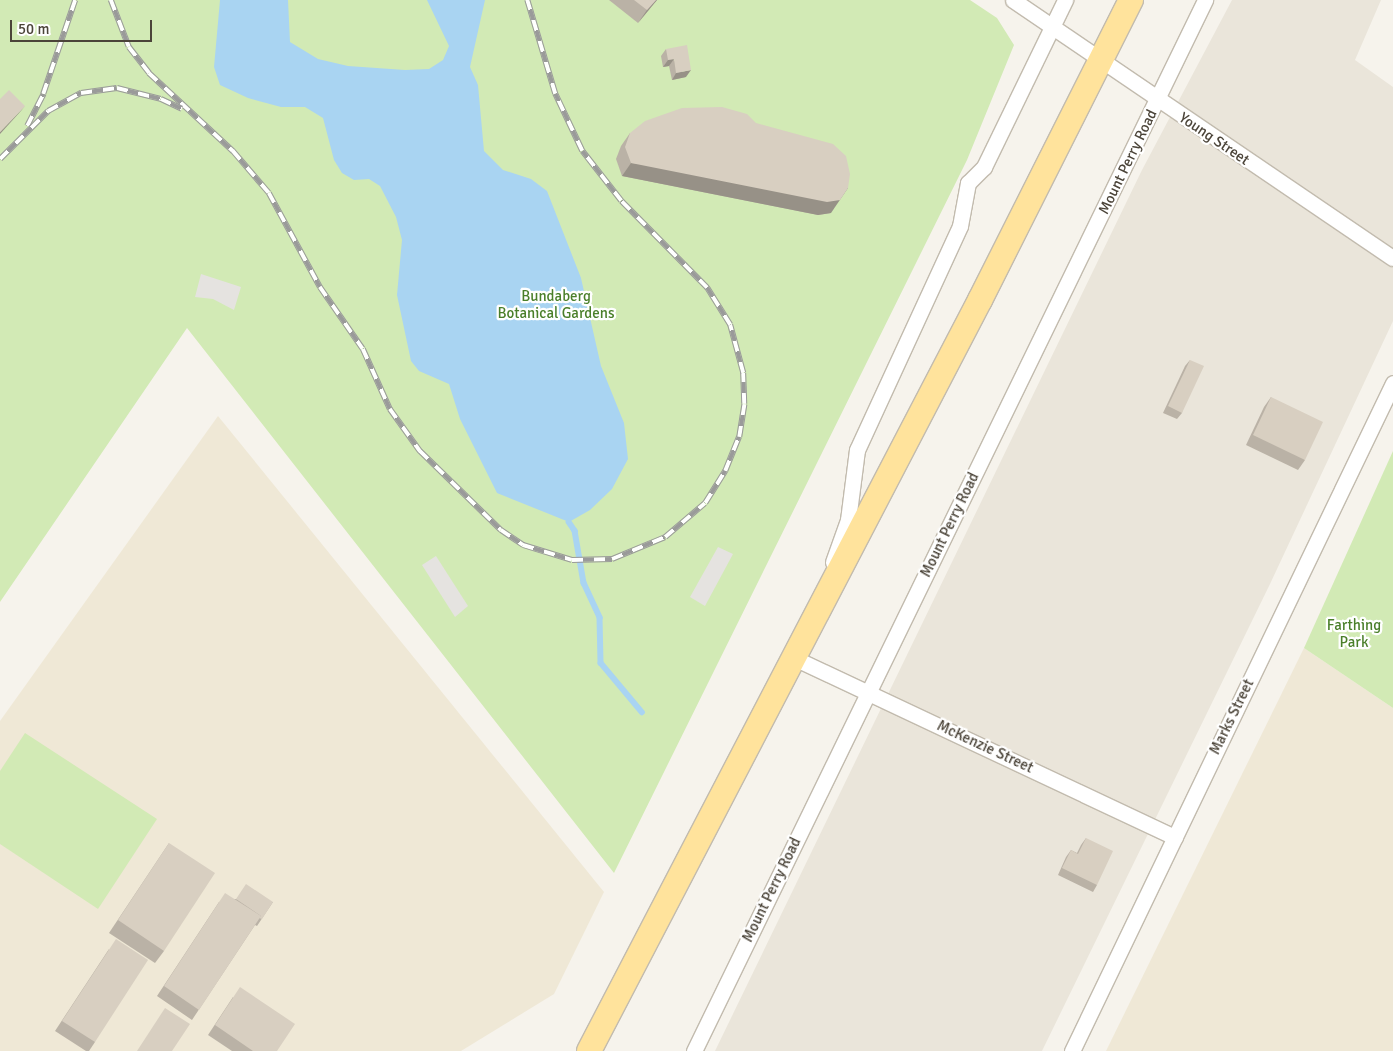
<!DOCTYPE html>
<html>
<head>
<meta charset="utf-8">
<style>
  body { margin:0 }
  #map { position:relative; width:1393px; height:1051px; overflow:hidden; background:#f6f3ec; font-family:Signika,sans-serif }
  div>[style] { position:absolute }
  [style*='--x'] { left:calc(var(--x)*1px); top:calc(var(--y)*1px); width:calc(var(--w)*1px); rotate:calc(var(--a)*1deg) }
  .residential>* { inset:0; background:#eae5da }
  .education>* { inset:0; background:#efe8d6 }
  .green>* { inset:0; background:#d2eab5 }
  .parking>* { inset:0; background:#e5e3e0 }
  .water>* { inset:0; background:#a9d4f2 }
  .stream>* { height:5.5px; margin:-2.75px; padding:0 2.75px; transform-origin:2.75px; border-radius:2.75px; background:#a9d4f2 }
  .roads { filter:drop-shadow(1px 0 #c2bbae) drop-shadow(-1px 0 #c2bbae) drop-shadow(0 1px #c2bbae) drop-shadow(0 -1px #c2bbae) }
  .street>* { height:15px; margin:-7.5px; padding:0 7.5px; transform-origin:7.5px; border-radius:7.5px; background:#fff }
  .primary>* { height:24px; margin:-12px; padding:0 12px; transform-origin:12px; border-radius:12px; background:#ffe39c }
  .rail>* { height:5.5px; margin-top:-2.75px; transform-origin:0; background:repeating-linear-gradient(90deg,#fff 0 11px,#9a9a9a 0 22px); box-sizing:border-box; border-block:1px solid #9a9a9a }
  .wall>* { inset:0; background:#bab2a6 }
  .shaded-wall>* { inset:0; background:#979187 }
  .building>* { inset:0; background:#d8cfc1 }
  span { translate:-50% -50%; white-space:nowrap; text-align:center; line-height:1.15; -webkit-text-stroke:4.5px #fff; paint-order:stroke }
  .street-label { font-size:15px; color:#4b4439 }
  .park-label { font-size:15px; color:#4a7f2a }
  .scale { position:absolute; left:10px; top:20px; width:142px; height:22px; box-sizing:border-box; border:2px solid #4b4439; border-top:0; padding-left:6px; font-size:15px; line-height:18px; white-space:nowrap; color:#4b4439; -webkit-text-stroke:4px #fff; paint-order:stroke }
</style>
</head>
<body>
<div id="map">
  <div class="residential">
    <div style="clip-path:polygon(1232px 0,1381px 0,1355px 60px,1393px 87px,1393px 321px,1270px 584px,1042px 1051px,715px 1051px,1142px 170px)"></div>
  </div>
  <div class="education">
    <div style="clip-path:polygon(218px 416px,604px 892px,554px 994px,461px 1051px,0 1051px,0 721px)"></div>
    <div style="clip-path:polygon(1304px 648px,1393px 708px,1393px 1051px,1106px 1051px)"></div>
  </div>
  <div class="green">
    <div style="clip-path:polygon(0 0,970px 0,997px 18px,1014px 45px,967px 160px,614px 873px,187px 328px,0 602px)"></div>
    <div style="clip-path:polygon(1393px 451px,1393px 708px,1304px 648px)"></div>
    <div style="clip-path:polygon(25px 733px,157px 819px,98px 909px,0 844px,0 771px)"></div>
  </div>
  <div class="parking">
    <div style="clip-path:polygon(201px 274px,241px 287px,234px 310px,213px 299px,195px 297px)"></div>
    <div style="clip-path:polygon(718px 547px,733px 554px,705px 606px,690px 597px)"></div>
    <div style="clip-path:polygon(436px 556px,468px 606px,455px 617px,422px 565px)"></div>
  </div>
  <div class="water">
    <div style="clip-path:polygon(220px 0,288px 0,290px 42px,318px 59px,348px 66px,405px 70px,429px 69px,443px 60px,449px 46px,427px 0,485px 0,470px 67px,478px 85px,484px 151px,503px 170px,531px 179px,547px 191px,581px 278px,601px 366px,624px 423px,628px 459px,612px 489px,590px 510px,569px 522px,497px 493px,460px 419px,449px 384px,419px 371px,411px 361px,397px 295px,402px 240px,396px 217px,380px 186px,369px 179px,354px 180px,342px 173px,334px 160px,323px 118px,305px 107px,281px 107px,248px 98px,220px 85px,214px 67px)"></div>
  </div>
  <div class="stream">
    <div style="--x:569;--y:522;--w:11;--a:56"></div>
    <div style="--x:575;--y:531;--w:53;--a:80.2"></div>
    <div style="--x:584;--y:583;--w:38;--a:65"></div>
    <div style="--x:600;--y:618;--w:45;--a:88.7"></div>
    <div style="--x:601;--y:663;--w:64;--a:50.1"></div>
  </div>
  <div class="roads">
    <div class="street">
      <div style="--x:1013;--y:0;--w:459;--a:34.2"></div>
      <div style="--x:833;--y:562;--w:45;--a:-70.3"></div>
      <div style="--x:848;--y:520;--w:71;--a:-82.7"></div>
      <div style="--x:857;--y:450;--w:247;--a:-65.3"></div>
      <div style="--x:960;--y:226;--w:44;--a:-79.5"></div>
      <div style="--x:968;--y:183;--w:23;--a:-45"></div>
      <div style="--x:984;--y:167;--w:186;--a:-64.1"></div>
      <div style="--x:794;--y:658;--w:421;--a:25.2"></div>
      <div style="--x:694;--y:1051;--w:1169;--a:-64.07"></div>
      <div style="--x:1072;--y:1051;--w:741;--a:-64.33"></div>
    </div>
    <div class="primary">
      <div style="--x:589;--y:1051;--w:847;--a:-62.5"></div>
      <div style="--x:980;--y:300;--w:336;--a:-63.3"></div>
    </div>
  </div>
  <div class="rail">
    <div style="--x:111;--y:0;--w:50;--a:69"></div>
    <div style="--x:129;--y:47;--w:33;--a:52"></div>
    <div style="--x:149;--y:73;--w:115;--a:42.9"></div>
    <div style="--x:233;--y:151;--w:55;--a:49.4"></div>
    <div style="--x:269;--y:193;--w:107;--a:61.5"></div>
    <div style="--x:320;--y:287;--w:75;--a:55.3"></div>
    <div style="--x:363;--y:349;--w:66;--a:65.8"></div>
    <div style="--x:390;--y:409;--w:52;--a:54.5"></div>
    <div style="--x:420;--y:451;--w:113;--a:44.3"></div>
    <div style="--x:501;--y:530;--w:27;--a:34"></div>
    <div style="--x:523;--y:545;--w:51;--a:17"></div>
    <div style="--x:572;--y:560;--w:40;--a:-1.4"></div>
    <div style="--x:612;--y:559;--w:57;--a:-22.5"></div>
    <div style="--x:665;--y:537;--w:52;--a:-40.4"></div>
    <div style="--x:705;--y:503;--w:38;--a:-58"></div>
    <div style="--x:725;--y:471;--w:37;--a:-68"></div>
    <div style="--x:739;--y:437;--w:33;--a:-81"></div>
    <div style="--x:744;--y:404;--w:31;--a:-92"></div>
    <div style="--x:743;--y:373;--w:50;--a:-105.2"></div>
    <div style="--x:730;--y:325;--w:44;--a:-121.9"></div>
    <div style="--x:707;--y:288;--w:122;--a:-134.7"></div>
    <div style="--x:621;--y:201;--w:63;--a:-128"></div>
    <div style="--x:582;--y:151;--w:63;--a:-115.3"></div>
    <div style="--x:555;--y:94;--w:98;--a:-106.6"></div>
    <div style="--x:27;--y:126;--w:36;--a:-63"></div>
    <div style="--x:43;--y:94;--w:99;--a:-71.2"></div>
    <div style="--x:0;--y:159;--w:68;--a:-45"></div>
    <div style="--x:48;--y:111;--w:38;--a:-29"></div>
    <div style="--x:81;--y:93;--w:36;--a:-8"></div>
    <div style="--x:117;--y:88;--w:45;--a:14"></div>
    <div style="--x:161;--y:99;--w:23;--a:25"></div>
  </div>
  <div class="wall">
    <div style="clip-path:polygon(609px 0,657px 0,638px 23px)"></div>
    <div style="clip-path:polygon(666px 49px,686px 77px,672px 80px,669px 66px,663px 67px,661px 56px)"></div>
    <div style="clip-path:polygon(630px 133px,831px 213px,818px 215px,622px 176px,616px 159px,621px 146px)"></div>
    <div style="clip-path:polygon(1190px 360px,1182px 413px,1177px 419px,1163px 413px,1185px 366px)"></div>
    <div style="clip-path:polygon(1271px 397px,1305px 460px,1298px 470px,1246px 445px,1264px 407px)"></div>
    <div style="clip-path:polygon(1086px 838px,1097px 885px,1093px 892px,1058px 875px,1066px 857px,1071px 850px,1077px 853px,1081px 845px)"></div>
    <div style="clip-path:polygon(169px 843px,164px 951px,155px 963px,109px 933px)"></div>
    <div style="clip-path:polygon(235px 899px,273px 902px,257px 926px,255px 925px,192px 1020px,157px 996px,219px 902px)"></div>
    <div style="clip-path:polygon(109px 949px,95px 1042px,89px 1051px,86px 1051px,55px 1031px)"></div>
    <div style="clip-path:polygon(233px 997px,277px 1051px,232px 1051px,208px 1035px)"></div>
  </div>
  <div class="shaded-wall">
    <div style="clip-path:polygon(656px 0,657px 0,638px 23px,647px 10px)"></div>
    <div style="clip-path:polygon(674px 59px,669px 66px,663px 67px,668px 60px)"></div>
    <div style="clip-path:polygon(691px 70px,686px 77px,672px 80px,676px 73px)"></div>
    <div style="clip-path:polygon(25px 106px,20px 112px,0 134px,0 132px)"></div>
    <div style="clip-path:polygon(631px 163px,848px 188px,831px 213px,818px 215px,622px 176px)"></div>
  </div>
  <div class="building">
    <div style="clip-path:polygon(634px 0,656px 0,647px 10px)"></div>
    <div style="clip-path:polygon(687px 45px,691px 70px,676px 73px,674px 59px,668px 60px,666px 49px)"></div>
    <div style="clip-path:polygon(9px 90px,25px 106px,0 132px,0 99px)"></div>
    <div style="clip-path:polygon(722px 107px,747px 114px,756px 123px,833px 144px,846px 156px,850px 174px,848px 188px,840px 200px,827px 202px,631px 163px,625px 147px,630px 133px,645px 121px,682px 108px)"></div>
    <div style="clip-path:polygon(1190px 360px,1204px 366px,1182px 413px,1168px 406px)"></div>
    <div style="clip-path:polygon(1271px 397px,1323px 422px,1305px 460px,1253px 435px)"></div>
    <div style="clip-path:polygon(1086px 838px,1113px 851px,1097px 885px,1062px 868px,1071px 850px,1078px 854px)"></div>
    <div style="clip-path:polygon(169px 843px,215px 873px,164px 951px,118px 920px)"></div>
    <div style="clip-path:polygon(246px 884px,273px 902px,262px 919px,259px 918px,261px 916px,236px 899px)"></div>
    <div style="clip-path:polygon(225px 893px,261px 916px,199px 1010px,164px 986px)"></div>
    <div style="clip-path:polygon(116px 939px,148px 960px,95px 1042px,62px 1021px)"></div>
    <div style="clip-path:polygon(240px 987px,295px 1024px,277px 1051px,253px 1051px,215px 1025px)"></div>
    <div style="clip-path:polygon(165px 1008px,190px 1024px,172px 1051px,137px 1051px)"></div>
  </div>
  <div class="street-label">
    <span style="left:1214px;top:139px;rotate:34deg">Young Street</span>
    <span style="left:1128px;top:162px;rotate:-64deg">Mount Perry Road</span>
    <span style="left:950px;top:525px;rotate:-64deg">Mount Perry Road</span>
    <span style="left:1232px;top:717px;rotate:-64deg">Marks Street</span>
    <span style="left:985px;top:747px;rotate:25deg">McKenzie Street</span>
    <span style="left:772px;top:890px;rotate:-64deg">Mount Perry Road</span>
  </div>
  <div class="park-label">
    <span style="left:556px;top:305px">Bundaberg<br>Botanical Gardens</span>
    <span style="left:1354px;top:634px">Farthing<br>Park</span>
  </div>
  <div class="scale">50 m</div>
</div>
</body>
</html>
